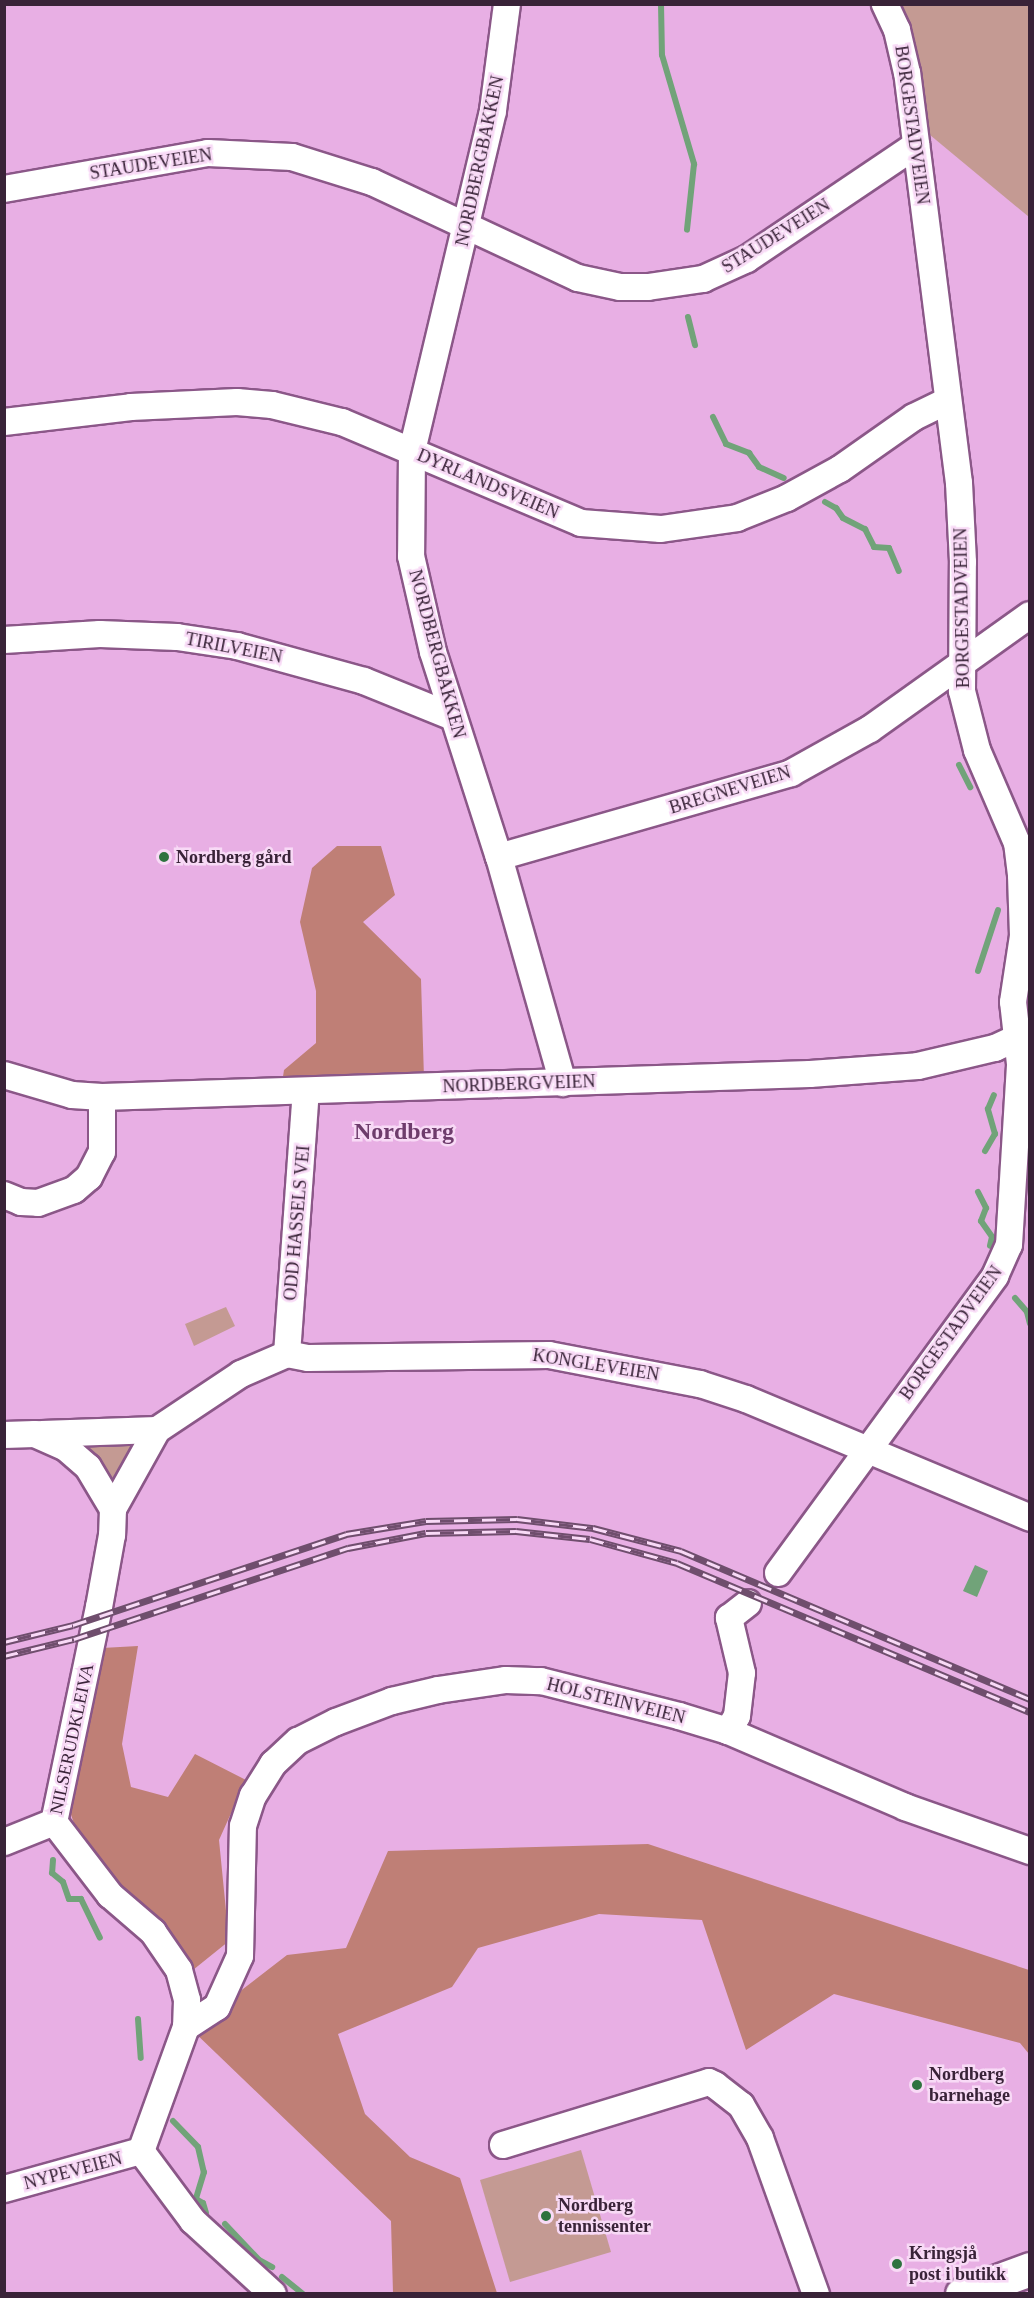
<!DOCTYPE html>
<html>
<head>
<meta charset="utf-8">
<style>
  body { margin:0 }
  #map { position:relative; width:1034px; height:2298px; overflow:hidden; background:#e8afe4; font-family:"Times New Roman",serif }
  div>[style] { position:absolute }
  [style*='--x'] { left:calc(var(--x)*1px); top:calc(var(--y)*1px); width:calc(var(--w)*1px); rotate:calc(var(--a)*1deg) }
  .green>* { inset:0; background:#c49a93 }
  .forest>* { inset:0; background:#bf7f76 }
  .water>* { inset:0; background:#71a379 }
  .stream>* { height:6px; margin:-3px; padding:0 3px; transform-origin:3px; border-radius:3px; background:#71a379 }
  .roads { filter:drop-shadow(2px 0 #8b5788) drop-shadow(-2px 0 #8b5788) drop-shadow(0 2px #8b5788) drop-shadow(0 -2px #8b5788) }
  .minor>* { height:26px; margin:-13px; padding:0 13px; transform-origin:13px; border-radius:13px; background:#fff }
  .major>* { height:33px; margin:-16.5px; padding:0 16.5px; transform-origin:16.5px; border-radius:16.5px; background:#fff }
  .rail>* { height:7px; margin-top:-3.5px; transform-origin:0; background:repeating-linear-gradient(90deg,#f8daf6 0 14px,#6f4e6d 0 28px); box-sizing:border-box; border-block:2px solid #6f4e6d }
  .dots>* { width:16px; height:16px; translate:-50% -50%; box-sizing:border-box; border:3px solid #f8daf6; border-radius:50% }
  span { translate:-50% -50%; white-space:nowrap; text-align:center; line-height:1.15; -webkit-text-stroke:5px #f8daf6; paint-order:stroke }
  .street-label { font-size:18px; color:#392338 }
  .poi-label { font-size:18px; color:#392338; font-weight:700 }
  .left { translate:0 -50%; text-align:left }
  .district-label { font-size:24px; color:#6e3c6c; font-weight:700 }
  .frame { position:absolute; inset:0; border:6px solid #392338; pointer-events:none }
</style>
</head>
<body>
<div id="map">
  <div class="green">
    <div style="clip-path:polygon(895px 5px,1029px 5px,1029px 217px,924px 130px)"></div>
    <div style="clip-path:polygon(226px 1307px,235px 1326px,194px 1346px,185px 1324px)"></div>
    <div style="clip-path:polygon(134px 1442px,136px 1449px,116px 1485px,104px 1465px,82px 1445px)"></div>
    <div style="clip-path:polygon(581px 2150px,611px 2252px,510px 2282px,480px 2180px)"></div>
  </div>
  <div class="forest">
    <div style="clip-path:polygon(337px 846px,381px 846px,395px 895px,363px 922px,421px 979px,424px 1078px,282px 1083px,284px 1070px,316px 1043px,316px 991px,300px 922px,312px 868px)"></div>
    <div style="clip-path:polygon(138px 1646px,122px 1744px,131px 1787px,168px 1797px,195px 1754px,246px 1780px,219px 1840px,229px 1941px,193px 1970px,80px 1841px,67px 1803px,102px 1648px)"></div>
    <div style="clip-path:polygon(648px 1844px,1029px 1970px,1029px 2054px,1020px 2043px,834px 1994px,746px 2050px,702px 1920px,599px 1914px,478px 1948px,452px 1987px,338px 2034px,365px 2114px,410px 2157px,460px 2178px,497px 2293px,393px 2293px,391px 2221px,191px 2029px,287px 1955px,346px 1948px,388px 1851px)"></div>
  </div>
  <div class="water">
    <div style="clip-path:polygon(975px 1565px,988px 1571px,977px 1597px,963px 1591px)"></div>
  </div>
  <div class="stream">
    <div style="--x:661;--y:4;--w:51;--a:88.9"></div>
    <div style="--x:662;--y:55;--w:114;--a:73.6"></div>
    <div style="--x:694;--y:164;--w:66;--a:96.1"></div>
    <div style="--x:688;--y:317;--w:29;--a:76"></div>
    <div style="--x:713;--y:417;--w:30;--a:64"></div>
    <div style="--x:726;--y:444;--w:25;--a:21"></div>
    <div style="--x:749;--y:453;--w:17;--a:54"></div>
    <div style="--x:759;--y:467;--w:27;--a:24"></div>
    <div style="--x:825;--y:502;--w:13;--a:29"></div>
    <div style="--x:836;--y:508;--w:12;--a:55"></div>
    <div style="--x:843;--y:518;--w:25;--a:27"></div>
    <div style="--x:865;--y:529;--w:20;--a:63"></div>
    <div style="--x:874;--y:547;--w:15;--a:4"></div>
    <div style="--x:889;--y:548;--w:25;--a:67"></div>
    <div style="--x:959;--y:765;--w:25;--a:63"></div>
    <div style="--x:978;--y:971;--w:64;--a:-71.8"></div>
    <div style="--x:985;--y:1151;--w:20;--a:-60"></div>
    <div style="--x:995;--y:1134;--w:26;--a:-106"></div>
    <div style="--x:988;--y:1109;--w:15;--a:-67"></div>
    <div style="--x:978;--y:1192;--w:18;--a:63"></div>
    <div style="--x:986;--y:1208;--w:14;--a:111"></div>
    <div style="--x:981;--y:1221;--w:19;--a:55"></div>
    <div style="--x:992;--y:1237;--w:9;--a:103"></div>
    <div style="--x:1015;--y:1298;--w:18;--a:49"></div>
    <div style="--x:1027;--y:1312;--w:12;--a:76"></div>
    <div style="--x:53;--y:1860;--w:13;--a:94"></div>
    <div style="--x:52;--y:1873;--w:14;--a:39"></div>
    <div style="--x:63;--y:1882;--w:18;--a:71"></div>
    <div style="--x:69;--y:1899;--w:12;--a:0"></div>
    <div style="--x:81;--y:1899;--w:43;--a:64"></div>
    <div style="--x:138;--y:2019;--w:39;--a:86"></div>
    <div style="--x:173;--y:2121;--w:36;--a:46"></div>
    <div style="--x:198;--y:2147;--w:26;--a:77"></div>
    <div style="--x:204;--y:2172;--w:28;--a:107"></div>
    <div style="--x:196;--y:2199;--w:8;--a:30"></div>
    <div style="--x:203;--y:2203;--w:10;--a:73"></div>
    <div style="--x:225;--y:2224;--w:50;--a:46.6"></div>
    <div style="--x:259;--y:2260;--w:15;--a:28"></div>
    <div style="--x:282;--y:2277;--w:27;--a:39"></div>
  </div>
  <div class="roads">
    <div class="minor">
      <div style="--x:507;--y:4;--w:108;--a:97.5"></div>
      <div style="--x:493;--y:111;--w:350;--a:103.4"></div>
      <div style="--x:412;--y:451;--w:105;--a:90.5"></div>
      <div style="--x:411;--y:556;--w:98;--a:77.1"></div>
      <div style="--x:433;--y:652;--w:215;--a:72.2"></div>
      <div style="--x:499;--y:857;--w:235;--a:74.2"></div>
      <div style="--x:4;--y:189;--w:207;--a:-10"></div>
      <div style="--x:208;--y:153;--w:84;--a:2.7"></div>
      <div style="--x:292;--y:157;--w:84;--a:17.4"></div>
      <div style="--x:372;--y:182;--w:227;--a:25"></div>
      <div style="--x:578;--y:278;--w:43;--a:12.1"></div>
      <div style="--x:620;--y:287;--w:28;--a:0"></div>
      <div style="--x:648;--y:287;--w:56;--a:-8.3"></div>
      <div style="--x:703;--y:279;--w:48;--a:-24.4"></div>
      <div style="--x:747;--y:259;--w:204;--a:-34"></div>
      <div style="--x:4;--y:422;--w:128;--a:-6.7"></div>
      <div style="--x:131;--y:407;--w:106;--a:-2.7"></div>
      <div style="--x:237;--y:402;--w:35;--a:5"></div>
      <div style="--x:272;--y:405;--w:72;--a:13.7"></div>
      <div style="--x:342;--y:422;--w:259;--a:22.9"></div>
      <div style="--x:581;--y:523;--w:80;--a:4.3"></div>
      <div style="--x:661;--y:529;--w:77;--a:-8.2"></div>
      <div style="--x:737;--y:518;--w:54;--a:-21.8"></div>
      <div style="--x:787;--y:498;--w:60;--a:-28.7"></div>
      <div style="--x:840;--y:469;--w:90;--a:-35.1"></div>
      <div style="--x:914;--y:417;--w:37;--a:-26"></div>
      <div style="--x:4;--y:640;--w:96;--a:-3.6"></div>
      <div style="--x:100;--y:634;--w:77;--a:2.2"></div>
      <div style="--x:177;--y:637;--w:61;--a:8.5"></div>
      <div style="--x:237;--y:646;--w:132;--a:15.4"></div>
      <div style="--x:364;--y:681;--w:96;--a:22"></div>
      <div style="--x:499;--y:857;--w:304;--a:-16"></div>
      <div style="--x:791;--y:773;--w:90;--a:-29.1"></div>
      <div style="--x:870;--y:729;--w:196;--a:-35.5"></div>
      <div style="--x:4;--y:1075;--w:71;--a:16.4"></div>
      <div style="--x:72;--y:1095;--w:30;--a:4"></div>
      <div style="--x:102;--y:1097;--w:708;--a:-1.86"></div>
      <div style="--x:810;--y:1074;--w:108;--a:-4.2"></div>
      <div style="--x:918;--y:1066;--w:79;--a:-13.2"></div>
      <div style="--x:995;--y:1048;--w:38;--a:-25"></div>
      <div style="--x:4;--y:1195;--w:18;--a:22"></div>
      <div style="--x:21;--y:1202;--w:17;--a:3"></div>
      <div style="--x:38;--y:1203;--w:38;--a:-20"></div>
      <div style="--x:74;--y:1190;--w:20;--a:-41"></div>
      <div style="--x:89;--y:1177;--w:28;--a:-63"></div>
      <div style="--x:102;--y:1152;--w:55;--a:-90"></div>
      <div style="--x:287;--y:1354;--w:263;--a:-85.9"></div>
      <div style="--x:42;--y:1434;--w:115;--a:-2"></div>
      <div style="--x:4;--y:1435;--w:31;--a:-2"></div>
      <div style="--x:35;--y:1434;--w:34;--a:24"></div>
      <div style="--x:66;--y:1448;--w:29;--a:41"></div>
      <div style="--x:88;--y:1467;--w:49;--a:59.2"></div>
      <div style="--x:113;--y:1509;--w:90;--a:-60.9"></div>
      <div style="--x:157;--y:1430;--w:101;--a:-33.7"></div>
      <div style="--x:241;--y:1374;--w:50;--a:-23.5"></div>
      <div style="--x:287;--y:1354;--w:21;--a:11"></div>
      <div style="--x:308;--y:1358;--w:241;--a:-0.7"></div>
      <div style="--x:549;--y:1355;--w:154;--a:10.9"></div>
      <div style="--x:700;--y:1384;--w:48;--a:18.1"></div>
      <div style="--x:746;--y:1399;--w:308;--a:22.7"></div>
      <div style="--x:113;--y:1509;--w:26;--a:92"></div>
      <div style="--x:112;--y:1535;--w:73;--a:100.2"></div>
      <div style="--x:99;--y:1607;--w:220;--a:101.8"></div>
      <div style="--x:54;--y:1822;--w:92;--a:52.5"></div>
      <div style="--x:110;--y:1895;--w:57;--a:40.7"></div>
      <div style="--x:153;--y:1932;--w:46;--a:55.6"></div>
      <div style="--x:179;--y:1970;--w:31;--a:75"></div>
      <div style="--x:187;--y:2000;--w:27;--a:92"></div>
      <div style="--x:186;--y:2027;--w:132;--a:109.9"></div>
      <div style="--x:141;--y:2151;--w:87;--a:53.4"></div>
      <div style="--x:193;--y:2221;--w:108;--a:42.4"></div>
      <div style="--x:778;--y:1573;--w:368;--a:-53.8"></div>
      <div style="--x:995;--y:1276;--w:34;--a:-66"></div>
      <div style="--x:1009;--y:1245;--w:181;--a:-86.5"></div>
      <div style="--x:1020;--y:1064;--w:62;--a:-96.4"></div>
      <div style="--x:1013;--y:1002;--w:67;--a:-81.4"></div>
      <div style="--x:1023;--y:936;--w:61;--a:-91.9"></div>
      <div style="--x:1021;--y:875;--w:32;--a:-97"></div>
      <div style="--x:1017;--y:843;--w:101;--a:-113.3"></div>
      <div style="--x:977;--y:750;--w:61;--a:-104.3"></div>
      <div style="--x:962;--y:691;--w:129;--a:-89.6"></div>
      <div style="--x:963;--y:562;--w:79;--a:-92.9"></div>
      <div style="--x:959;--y:483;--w:413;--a:-97.2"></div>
      <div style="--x:907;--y:73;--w:44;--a:-103.1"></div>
      <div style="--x:897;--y:30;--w:29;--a:-115"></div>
      <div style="--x:728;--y:1731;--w:17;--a:-59"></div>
      <div style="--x:737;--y:1716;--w:43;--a:-83.4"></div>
      <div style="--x:742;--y:1673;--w:57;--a:-103.3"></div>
      <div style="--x:729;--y:1618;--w:24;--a:-38"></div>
      <div style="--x:4;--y:1842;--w:54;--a:-21.8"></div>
      <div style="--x:186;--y:2027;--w:37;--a:-33"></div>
      <div style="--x:217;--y:2007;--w:56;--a:-65.7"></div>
      <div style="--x:240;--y:1956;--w:130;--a:-88.7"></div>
      <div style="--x:243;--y:1826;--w:32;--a:-72"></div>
      <div style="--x:253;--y:1796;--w:38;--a:-58"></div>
      <div style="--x:273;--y:1764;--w:34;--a:-43"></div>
      <div style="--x:298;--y:1741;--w:42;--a:-26.6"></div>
      <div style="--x:336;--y:1722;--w:60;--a:-20.6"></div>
      <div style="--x:392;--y:1701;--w:47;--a:-13.4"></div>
      <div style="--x:438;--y:1690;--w:69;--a:-8.4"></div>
      <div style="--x:506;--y:1680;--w:35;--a:2"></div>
      <div style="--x:541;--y:1681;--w:142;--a:14.2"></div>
      <div style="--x:679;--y:1716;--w:51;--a:17"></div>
      <div style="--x:728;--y:1731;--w:193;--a:23.2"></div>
      <div style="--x:905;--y:1807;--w:133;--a:19.4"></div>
      <div style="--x:503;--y:2145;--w:215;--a:-17"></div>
      <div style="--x:709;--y:2082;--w:7;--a:27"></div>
      <div style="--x:715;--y:2085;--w:33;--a:38"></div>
      <div style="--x:741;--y:2105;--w:38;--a:60"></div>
      <div style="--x:760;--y:2138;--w:166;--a:70.3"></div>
      <div style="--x:4;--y:2189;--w:142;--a:-15.5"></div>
    </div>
    <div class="major">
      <div style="--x:962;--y:2294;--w:72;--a:-20.2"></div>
    </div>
  </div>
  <div class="rail">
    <div style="--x:4;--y:1642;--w:71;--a:-13.8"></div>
    <div style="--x:73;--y:1625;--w:288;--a:-18.4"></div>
    <div style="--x:346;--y:1534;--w:81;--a:-9.2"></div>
    <div style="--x:426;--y:1521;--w:91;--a:-1.3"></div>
    <div style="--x:517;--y:1519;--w:77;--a:6.8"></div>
    <div style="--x:593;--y:1528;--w:91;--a:14.6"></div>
    <div style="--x:681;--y:1551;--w:379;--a:23"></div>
    <div style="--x:4;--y:1656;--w:72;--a:-13.7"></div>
    <div style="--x:74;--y:1639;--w:289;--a:-18.4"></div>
    <div style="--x:348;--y:1548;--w:79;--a:-10.9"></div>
    <div style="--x:426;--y:1533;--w:90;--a:-1.3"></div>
    <div style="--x:516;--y:1531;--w:74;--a:6.2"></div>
    <div style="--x:590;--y:1539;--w:90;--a:15.4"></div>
    <div style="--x:677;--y:1563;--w:383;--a:22.9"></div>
  </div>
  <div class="dots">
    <div style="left:164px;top:857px;background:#2e733f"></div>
    <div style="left:917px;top:2085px;background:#2e733f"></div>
    <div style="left:546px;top:2216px;background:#2e733f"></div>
    <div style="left:897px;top:2264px;background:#2e733f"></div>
  </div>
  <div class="street-label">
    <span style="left:912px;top:125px;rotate:82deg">BORGESTADVEIEN</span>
    <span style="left:480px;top:161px;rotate:-78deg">NORDBERGBAKKEN</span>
    <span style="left:151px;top:164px;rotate:-9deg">STAUDEVEIEN</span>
    <span style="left:776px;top:236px;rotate:-32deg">STAUDEVEIEN</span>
    <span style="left:488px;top:484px;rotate:23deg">DYRLANDSVEIEN</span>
    <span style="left:962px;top:608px;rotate:-91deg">BORGESTADVEIEN</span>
    <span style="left:234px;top:648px;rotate:11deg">TIRILVEIEN</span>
    <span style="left:437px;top:654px;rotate:75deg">NORDBERGBAKKEN</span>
    <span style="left:730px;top:790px;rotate:-17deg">BREGNEVEIEN</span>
    <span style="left:519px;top:1084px;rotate:-2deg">NORDBERGVEIEN</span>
    <span style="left:297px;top:1223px;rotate:-85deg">ODD HASSELS VEI</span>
    <span style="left:951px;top:1333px;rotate:-54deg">BORGESTADVEIEN</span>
    <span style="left:596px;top:1365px;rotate:9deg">KONGLEVEIEN</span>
    <span style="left:616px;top:1701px;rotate:14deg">HOLSTEINVEIEN</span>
    <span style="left:72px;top:1739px;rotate:-78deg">NILSERUDKLEIVA</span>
    <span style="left:73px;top:2171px;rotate:-15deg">NYPEVEIEN</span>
  </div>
  <div class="poi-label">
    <span class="left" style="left:176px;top:857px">Nordberg gård</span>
    <span class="left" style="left:929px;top:2085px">Nordberg<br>barnehage</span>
    <span class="left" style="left:558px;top:2216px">Nordberg<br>tennissenter</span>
    <span class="left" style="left:909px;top:2264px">Kringsjå<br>post i butikk</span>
  </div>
  <div class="district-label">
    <span style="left:404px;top:1132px">Nordberg</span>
  </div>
  <div class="frame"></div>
</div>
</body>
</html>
